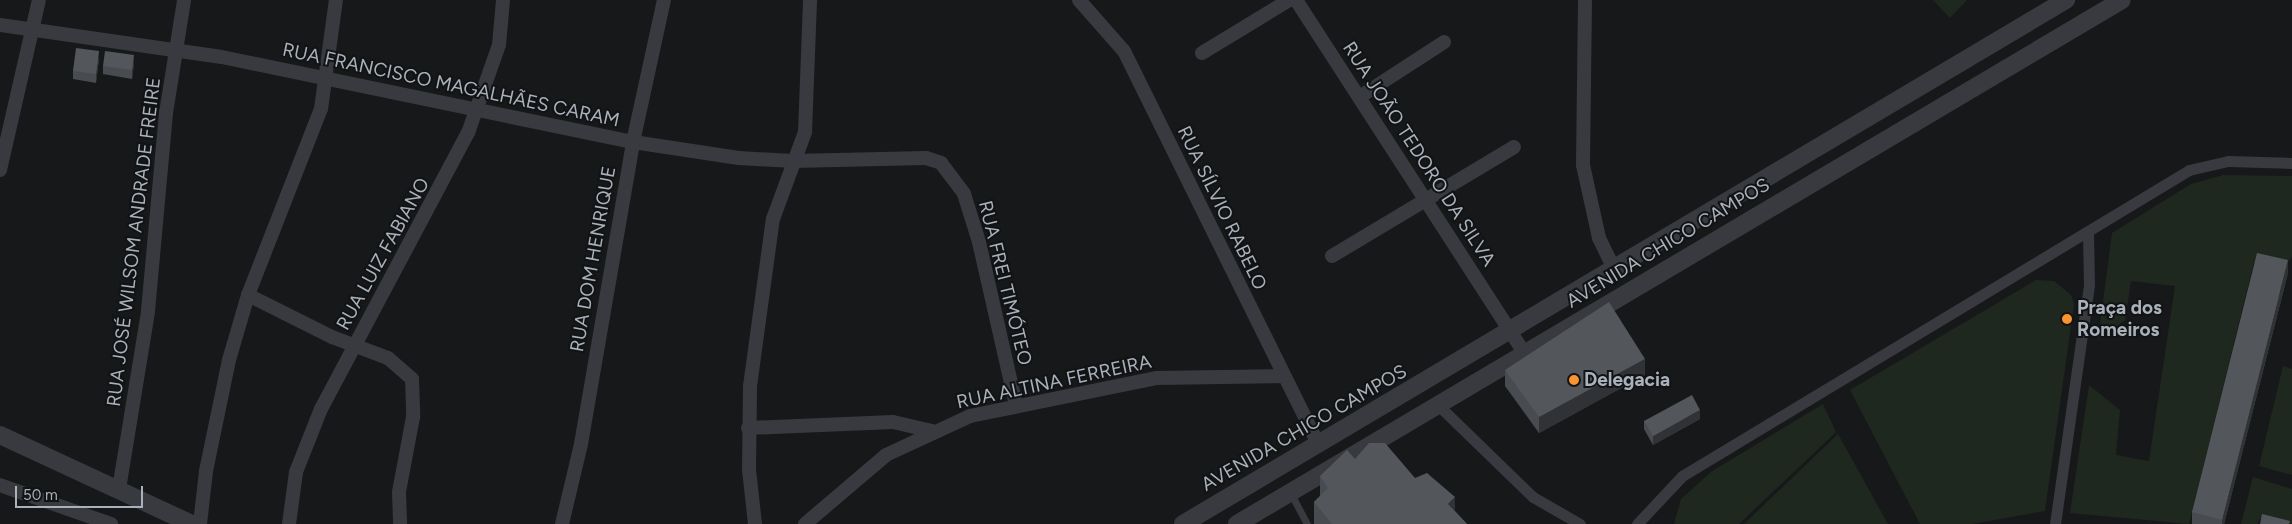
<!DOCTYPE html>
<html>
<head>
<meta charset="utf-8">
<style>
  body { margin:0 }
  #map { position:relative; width:2292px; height:524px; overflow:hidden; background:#17181a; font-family:Figtree,sans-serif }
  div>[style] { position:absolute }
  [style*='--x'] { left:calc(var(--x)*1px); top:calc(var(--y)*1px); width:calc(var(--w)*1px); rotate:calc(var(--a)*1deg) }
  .green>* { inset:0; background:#1f281f }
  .service>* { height:7px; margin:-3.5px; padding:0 3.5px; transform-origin:3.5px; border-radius:3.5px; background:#383a3f }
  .pedestrian>* { height:11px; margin:-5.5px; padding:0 5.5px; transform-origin:5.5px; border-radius:5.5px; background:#383a3f }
  .minor>* { height:14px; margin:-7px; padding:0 7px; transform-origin:7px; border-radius:7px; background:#383a3f }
  .tertiary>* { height:18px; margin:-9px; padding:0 9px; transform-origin:9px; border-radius:9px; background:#383a3f }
  .wall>* { inset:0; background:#484b4f }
  .shaded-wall>* { inset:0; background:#303235 }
  .building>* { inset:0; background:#53565b }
  .dots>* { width:14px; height:14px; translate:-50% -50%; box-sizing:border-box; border:2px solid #121315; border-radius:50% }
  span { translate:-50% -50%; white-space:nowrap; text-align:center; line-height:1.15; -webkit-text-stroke:4px #121315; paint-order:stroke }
  .street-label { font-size:19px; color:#a9b1ba }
  .poi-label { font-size:19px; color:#a9b1ba; font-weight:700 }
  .left { translate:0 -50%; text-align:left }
  .scale { position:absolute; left:15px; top:486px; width:128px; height:22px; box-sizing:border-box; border:2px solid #a9b1ba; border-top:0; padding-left:6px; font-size:15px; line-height:18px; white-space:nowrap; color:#a9b1ba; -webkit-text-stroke:4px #121315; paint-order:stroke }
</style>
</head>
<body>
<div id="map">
  <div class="green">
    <div style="clip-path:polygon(1933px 0,1967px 0,1950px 18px)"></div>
    <div style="clip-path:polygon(2223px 175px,2292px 176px,2292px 257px,2283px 267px,2254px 262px,2189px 524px,2070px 513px,2089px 385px,2120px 410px,2116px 455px,2149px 461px,2175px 286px,2131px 281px,2125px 320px,2098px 340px,2112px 233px,2191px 184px)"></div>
    <div style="clip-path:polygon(2036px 280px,2054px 281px,2071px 295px,2074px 304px,2045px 511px,1972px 524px,1920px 524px,1850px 390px)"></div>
    <div style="clip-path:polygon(2283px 366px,2292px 369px,2292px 475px,2259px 466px)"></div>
    <div style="clip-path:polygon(1823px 404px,1836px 432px,1739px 524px,1674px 524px,1681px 499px,1711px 472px)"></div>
    <div style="clip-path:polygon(1838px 434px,1888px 524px,1744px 524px)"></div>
    <div style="clip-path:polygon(2253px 477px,2292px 489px,2292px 524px,2259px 519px,2258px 524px,2241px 524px)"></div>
  </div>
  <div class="service">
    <div style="--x:1290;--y:492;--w:36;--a:62"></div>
  </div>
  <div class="pedestrian">
    <div style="--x:1438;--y:405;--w:132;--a:44.1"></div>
    <div style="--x:1533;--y:497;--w:54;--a:29.9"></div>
    <div style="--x:1637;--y:524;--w:66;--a:-46.8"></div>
    <div style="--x:1682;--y:476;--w:592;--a:-31.11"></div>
    <div style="--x:2189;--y:170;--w:40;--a:-13"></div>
    <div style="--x:2228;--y:161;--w:64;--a:1.8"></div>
    <div style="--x:2055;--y:524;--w:241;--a:-81.9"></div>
    <div style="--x:2089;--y:285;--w:53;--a:-91.1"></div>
  </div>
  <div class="minor">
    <div style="--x:1079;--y:0;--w:68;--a:48.6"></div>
    <div style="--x:1124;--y:51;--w:437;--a:63.7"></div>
    <div style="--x:1296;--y:0;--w:420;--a:57.1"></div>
    <div style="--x:1585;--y:0;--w:165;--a:90.7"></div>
    <div style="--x:1583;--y:165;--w:75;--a:77.6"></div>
    <div style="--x:1599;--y:238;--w:34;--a:64"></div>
    <div style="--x:0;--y:25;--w:224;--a:8.2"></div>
    <div style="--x:222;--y:57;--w:420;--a:11.7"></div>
    <div style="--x:633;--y:142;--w:107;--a:8.6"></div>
    <div style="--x:739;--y:158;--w:54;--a:3.2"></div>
    <div style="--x:793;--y:161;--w:133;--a:-1.3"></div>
    <div style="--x:926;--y:158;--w:16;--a:18"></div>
    <div style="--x:941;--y:163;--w:39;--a:53"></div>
    <div style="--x:964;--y:194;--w:50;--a:72.6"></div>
    <div style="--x:979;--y:242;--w:167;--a:77.2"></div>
    <div style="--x:1202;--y:53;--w:102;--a:-31.3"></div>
    <div style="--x:1361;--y:96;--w:99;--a:-33"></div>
    <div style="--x:0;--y:170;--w:174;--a:-77.1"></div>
    <div style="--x:1332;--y:256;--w:212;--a:-30.9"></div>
    <div style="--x:248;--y:295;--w:94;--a:26.6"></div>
    <div style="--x:332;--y:337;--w:60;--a:20.6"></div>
    <div style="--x:388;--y:358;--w:32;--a:41"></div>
    <div style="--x:412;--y:379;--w:38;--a:88"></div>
    <div style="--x:413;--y:417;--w:76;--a:100.6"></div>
    <div style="--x:399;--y:492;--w:32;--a:88"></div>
    <div style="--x:748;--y:428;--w:145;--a:-2.4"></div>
    <div style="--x:893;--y:422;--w:40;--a:13"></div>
    <div style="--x:0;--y:485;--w:118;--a:19.4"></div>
    <div style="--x:119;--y:489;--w:180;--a:-80.7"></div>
    <div style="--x:148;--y:311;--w:199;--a:-84.8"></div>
    <div style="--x:166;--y:113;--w:114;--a:-80.9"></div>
    <div style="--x:200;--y:524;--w:53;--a:-83.5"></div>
    <div style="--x:206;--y:471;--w:113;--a:-78.3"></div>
    <div style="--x:229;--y:360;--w:68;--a:-73.7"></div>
    <div style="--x:248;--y:295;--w:200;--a:-68.6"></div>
    <div style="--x:321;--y:109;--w:110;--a:-82.2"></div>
    <div style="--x:289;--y:524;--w:52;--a:-82.3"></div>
    <div style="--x:296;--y:472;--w:68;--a:-68.4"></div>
    <div style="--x:321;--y:409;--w:313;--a:-62"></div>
    <div style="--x:468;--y:133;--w:93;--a:-70.6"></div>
    <div style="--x:499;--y:45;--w:45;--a:-84.9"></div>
    <div style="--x:562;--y:524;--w:82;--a:-76.6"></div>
    <div style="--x:581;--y:444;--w:306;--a:-80.2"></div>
    <div style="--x:633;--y:142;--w:145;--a:-77.7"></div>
    <div style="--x:755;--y:524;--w:54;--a:-96.3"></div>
    <div style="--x:749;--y:470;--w:84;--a:-89.3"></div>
    <div style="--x:750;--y:386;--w:169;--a:-82.2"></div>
    <div style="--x:773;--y:219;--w:93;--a:-69.8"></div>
    <div style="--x:805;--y:132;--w:132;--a:-87.8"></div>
    <div style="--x:805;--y:524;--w:106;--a:-40.4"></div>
    <div style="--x:886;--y:455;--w:93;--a:-24.9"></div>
    <div style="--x:970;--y:416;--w:191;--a:-11.5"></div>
    <div style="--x:1157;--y:378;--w:127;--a:-0.9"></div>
  </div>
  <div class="tertiary">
    <div style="--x:0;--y:435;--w:212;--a:24.9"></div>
    <div style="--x:1183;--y:524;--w:1027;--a:-30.69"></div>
    <div style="--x:1237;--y:524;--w:1028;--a:-30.63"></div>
  </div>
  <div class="wall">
    <div style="clip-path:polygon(99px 59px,96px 83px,73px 79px,73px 71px)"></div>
    <div style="clip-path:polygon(134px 64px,132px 79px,103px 74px,103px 66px)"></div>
    <div style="clip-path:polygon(2288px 273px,2224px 524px,2192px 524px,2192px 512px)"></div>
    <div style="clip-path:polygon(1505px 370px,1645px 375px,1539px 433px,1505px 386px)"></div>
    <div style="clip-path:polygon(1700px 419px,1653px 445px,1644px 429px,1644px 421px)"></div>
    <div style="clip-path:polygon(1355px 459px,1415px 478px,1455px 511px,1467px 524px,1314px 524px,1314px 502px,1320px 496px,1320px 476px)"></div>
  </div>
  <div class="shaded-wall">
    <div style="clip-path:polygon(99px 51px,99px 59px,96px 83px,96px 74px)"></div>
    <div style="clip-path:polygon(134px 55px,134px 64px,132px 79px,132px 70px)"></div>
    <div style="clip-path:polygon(2288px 260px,2288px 273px,2224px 524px,2222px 524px,2222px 520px)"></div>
    <div style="clip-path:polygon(1645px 359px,1645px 375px,1539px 433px,1539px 417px)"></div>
    <div style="clip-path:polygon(1700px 410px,1700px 419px,1653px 445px,1653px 436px)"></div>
    <div style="clip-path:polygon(1455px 497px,1455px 518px,1448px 504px)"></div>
  </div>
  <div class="building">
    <div style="clip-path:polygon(76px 48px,99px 51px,96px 74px,73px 71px)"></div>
    <div style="clip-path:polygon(105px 51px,134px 55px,132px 70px,103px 66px)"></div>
    <div style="clip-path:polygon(2257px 253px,2288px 260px,2222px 520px,2192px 512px)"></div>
    <div style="clip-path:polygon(1609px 302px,1645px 359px,1539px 417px,1505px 370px)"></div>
    <div style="clip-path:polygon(1692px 395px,1700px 410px,1653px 436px,1644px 421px)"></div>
    <div style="clip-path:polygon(1369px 443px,1385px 443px,1415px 478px,1427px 473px,1455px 497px,1448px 504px,1467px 524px,1332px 524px,1314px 502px,1328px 488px,1320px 476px,1347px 450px,1355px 459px)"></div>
    <div style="clip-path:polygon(2262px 514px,2290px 521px,2289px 524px,2260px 524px)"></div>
  </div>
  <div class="dots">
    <div style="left:2067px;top:319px;background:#fb932e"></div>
    <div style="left:1574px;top:380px;background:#fb932e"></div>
  </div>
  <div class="street-label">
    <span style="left:451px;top:85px;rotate:12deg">RUA FRANCISCO MAGALHÃES CARAM</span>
    <span style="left:1419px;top:154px;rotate:57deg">RUA JOÃO TEDORO DA SILVA</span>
    <span style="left:1222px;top:208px;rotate:64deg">RUA SÍLVIO RABELO</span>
    <span style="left:134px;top:242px;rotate:-83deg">RUA JOSÉ WILSOM ANDRADE FREIRE</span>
    <span style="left:1668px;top:243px;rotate:-31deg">AVENIDA CHICO CAMPOS</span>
    <span style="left:383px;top:254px;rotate:-61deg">RUA LUIZ FABIANO</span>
    <span style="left:593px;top:259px;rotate:-80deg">RUA DOM HENRIQUE</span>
    <span style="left:1005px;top:283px;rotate:76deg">RUA FREI TIMÓTEO</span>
    <span style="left:1054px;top:382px;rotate:-12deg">RUA ALTINA FERREIRA</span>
    <span style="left:1304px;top:428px;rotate:-30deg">AVENIDA CHICO CAMPOS</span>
  </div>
  <div class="poi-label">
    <span class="left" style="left:2077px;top:319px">Praça dos<br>Romeiros</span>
    <span class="left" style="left:1584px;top:380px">Delegacia</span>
  </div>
  <div class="scale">50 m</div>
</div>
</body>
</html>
